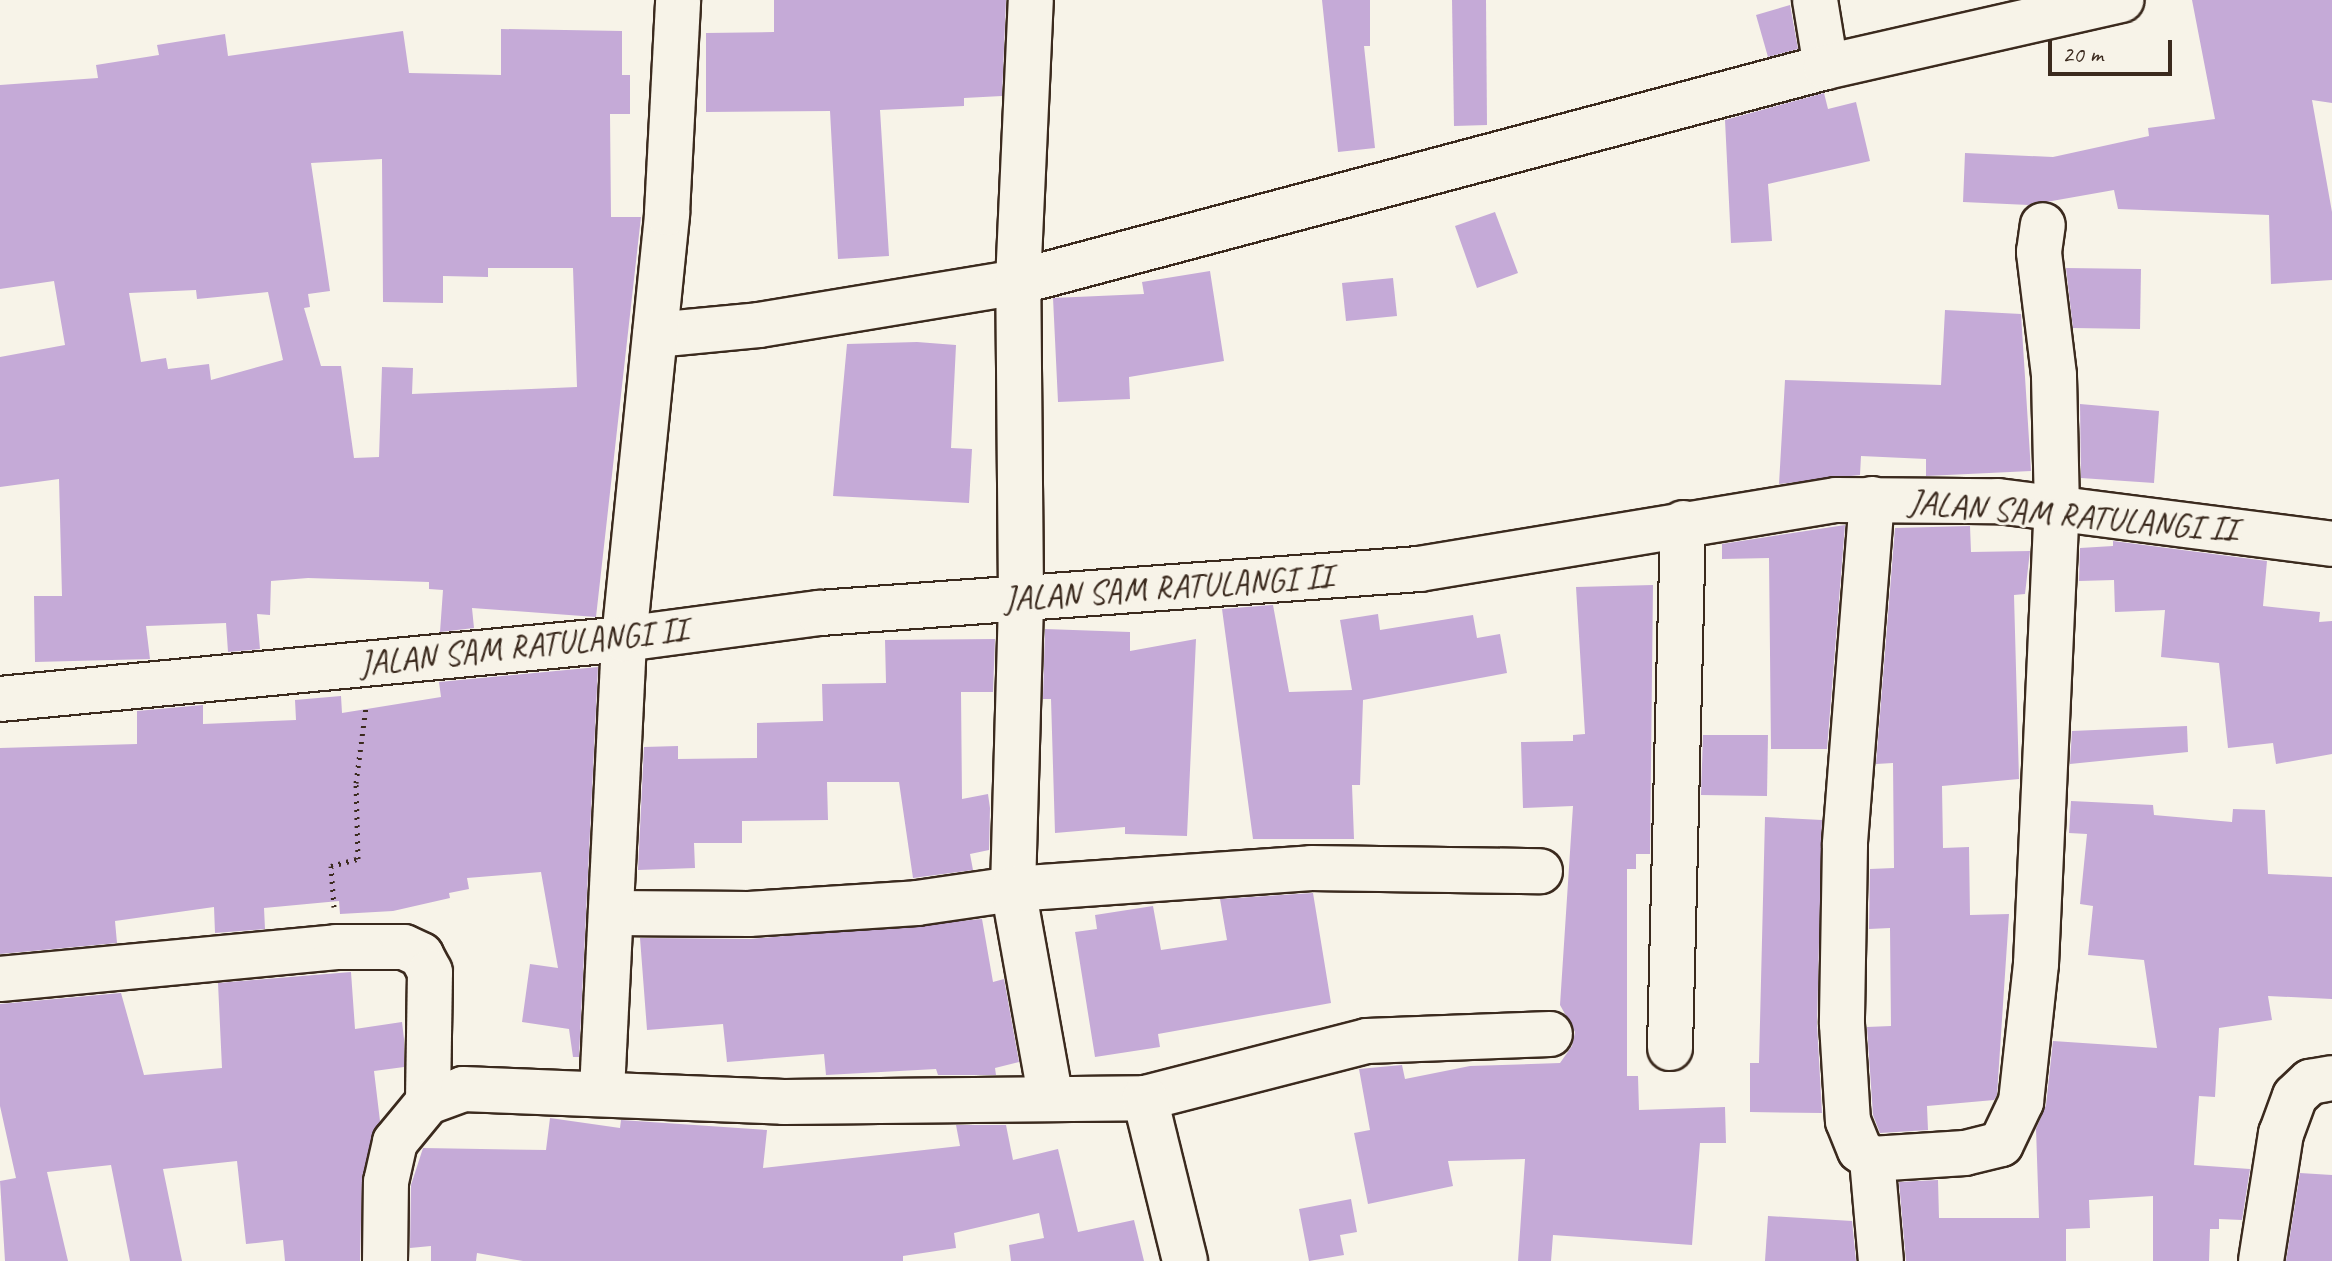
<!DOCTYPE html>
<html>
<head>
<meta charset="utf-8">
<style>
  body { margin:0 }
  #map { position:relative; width:2332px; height:1261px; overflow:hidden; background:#f7f3e8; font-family:Caveat,sans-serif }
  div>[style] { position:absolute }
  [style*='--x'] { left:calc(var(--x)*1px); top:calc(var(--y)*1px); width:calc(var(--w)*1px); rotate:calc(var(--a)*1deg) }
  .building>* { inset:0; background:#c5aad7 }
  .path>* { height:5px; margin-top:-2.5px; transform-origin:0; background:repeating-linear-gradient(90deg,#3b2a1e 0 2px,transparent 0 8px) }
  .roads { filter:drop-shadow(2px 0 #3b2a1e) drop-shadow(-2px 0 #3b2a1e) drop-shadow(0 2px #3b2a1e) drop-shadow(0 -2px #3b2a1e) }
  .street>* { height:44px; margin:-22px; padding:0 22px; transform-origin:22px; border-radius:22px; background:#f7f3e8 }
  .secondary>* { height:44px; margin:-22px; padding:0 22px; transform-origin:22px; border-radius:22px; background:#f7f3e8 }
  span { translate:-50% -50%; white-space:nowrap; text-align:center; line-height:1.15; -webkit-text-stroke:6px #f7f3e8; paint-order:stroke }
  .street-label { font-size:34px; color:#3b2a1e }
  .scale { position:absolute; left:2048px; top:40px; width:124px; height:36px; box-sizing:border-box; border:4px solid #3b2a1e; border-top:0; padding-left:10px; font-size:24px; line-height:28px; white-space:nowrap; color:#3b2a1e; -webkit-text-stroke:6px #f7f3e8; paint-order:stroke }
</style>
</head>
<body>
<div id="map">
  <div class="building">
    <div style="clip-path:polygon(774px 0,1006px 0,1002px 96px,964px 98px,964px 106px,880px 110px,889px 256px,838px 259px,830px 111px,706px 112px,706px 33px,774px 32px)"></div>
    <div style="clip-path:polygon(1322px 0,1370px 0,1370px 46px,1364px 46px,1375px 148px,1338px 152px)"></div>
    <div style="clip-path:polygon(1452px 0,1486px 0,1487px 125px,1454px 126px)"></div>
    <div style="clip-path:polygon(2192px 0,2332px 0,2332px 103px,2312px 100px,2332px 212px,2332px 280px,2271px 284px,2269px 215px,2118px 209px,2114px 190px,2029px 205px,1963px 202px,1965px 153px,2053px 157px,2149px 136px,2148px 128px,2215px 119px)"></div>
    <div style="clip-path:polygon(1790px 5px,1798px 49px,1768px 57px,1756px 15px)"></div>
    <div style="clip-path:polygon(evenodd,501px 29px,622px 31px,622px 75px,630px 75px,630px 114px,610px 114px,611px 217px,641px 217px,596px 617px,472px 608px,474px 628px,440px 632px,443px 590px,429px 589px,429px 582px,308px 578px,271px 581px,270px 615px,257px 614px,260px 649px,228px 652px,226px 623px,146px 626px,150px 659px,35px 662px,34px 596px,62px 596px,59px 479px,0 487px,0 357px,65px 345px,54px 281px,0 289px,0 85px,98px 78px,96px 65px,159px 55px,157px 45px,225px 34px,228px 56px,403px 31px,409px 73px,501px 75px,501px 29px,382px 159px,383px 302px,443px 303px,443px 276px,488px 277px,488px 268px,573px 268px,577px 387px,412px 394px,413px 368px,382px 367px,379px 457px,354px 458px,341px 366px,321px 366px,304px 308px,310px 307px,308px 294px,330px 291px,311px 163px,382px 159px,501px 29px,196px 290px,197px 299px,268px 292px,283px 360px,211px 380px,209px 364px,168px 369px,166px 358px,141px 362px,129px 293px,196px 290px)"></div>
    <div style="clip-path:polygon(1824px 93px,1828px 109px,1856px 102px,1870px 161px,1768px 184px,1772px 241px,1731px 243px,1725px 120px)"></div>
    <div style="clip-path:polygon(1495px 212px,1518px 273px,1477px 288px,1455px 226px)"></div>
    <div style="clip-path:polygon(2066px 268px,2141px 269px,2140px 329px,2073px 328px)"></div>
    <div style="clip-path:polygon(1210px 271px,1224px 361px,1129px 377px,1130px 399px,1058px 402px,1053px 298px,1144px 294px,1142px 282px)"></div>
    <div style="clip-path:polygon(1393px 278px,1397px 316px,1346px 321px,1342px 283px)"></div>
    <div style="clip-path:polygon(1945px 310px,2021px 314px,2031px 471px,1926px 476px,1926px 459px,1861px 456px,1860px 475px,1779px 484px,1785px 380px,1941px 385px)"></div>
    <div style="clip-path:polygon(917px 342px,956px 345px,951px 448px,972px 449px,969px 503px,833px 496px,847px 344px)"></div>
    <div style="clip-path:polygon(2080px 404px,2159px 411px,2154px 483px,2081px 478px)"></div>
    <div style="clip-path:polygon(1845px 525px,1827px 749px,1771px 749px,1769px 558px,1722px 559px,1722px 544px)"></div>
    <div style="clip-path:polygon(1970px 526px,1971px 552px,2030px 551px,2025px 594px,2014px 595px,2019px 779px,1942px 786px,1943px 848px,1969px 847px,1970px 915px,2009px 914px,1997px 1095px,1994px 1100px,1927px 1106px,1928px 1130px,1880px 1133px,1873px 1115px,1867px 1027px,1891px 1026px,1890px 928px,1869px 929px,1870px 869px,1894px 868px,1893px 763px,1876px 764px,1895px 528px)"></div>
    <div style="clip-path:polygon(2113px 541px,2267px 561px,2263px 606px,2320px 612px,2319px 622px,2332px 621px,2332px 754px,2276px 764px,2273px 743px,2228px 748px,2219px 663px,2161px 657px,2165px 610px,2115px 612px,2114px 580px,2079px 581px,2080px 548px,2113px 546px)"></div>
    <div style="clip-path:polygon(1653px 585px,1650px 854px,1636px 854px,1636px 869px,1627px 869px,1627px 1076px,1638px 1076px,1639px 1110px,1725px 1107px,1726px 1143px,1700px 1143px,1692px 1245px,1553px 1235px,1551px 1261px,1518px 1261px,1525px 1159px,1448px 1161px,1453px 1186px,1368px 1204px,1354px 1133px,1370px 1130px,1359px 1069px,1402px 1065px,1405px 1079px,1470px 1066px,1560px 1063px,1572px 1046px,1575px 1032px,1560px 1005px,1573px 806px,1523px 808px,1521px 742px,1573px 741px,1573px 735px,1585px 734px,1576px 587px)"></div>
    <div style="clip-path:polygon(1273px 605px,1289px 692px,1352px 690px,1340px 620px,1378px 614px,1380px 630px,1473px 615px,1477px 638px,1500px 634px,1507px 673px,1363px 700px,1360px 785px,1352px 785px,1354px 839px,1253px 839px,1222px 609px)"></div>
    <div style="clip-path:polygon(1045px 629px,1130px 632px,1130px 651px,1196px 639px,1187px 836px,1125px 834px,1125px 827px,1055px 833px,1051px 699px,1043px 699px)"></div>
    <div style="clip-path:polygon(995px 639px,993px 692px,961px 692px,962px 799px,988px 794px,990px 808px,989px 850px,970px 854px,973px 870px,913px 878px,899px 782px,827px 782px,828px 820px,742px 821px,742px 843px,694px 843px,695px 868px,638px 870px,644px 747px,678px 746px,678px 759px,757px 758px,757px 723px,823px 721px,822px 684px,886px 683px,885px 640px)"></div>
    <div style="clip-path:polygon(598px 667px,579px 1057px,573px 1057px,569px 1029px,522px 1022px,530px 964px,558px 968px,541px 872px,467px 878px,469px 889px,449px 893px,450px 898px,393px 911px,340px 914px,339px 901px,264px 908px,265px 929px,215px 933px,214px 907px,115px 921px,117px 943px,0 954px,0 748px,137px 744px,137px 711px,203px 705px,203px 724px,296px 720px,295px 700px,341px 696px,342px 713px,441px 697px,439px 682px)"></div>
    <div style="clip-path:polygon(2187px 726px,2188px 752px,2070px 764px,2072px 731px)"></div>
    <div style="clip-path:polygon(1703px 735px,1768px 735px,1767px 796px,1701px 795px)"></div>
    <div style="clip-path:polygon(2071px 801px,2153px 805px,2154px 815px,2232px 822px,2233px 809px,2265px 810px,2268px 874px,2332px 877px,2332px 999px,2268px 996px,2272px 1020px,2219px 1028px,2215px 1097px,2199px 1096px,2194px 1165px,2250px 1169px,2242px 1220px,2219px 1219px,2219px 1229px,2210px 1229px,2209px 1261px,2153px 1261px,2153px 1196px,2089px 1200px,2090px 1228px,2066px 1229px,2066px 1261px,1906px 1261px,1899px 1182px,1938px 1180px,1939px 1218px,2039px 1218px,2036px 1129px,2046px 1105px,2053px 1041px,2157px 1048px,2144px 960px,2088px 955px,2093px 906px,2080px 904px,2087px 834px,2069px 833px)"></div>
    <div style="clip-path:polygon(1765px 817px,1822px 820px,1817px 1024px,1822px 1113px,1750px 1112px,1750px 1063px,1759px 1063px)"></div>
    <div style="clip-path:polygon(1313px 893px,1331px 1003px,1158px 1034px,1160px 1047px,1095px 1057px,1075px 932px,1097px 929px,1095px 915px,1153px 906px,1161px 950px,1227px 940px,1220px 899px)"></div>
    <div style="clip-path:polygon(982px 919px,993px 982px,1004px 979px,1019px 1062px,995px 1068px,996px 1075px,938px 1075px,936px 1069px,826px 1075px,824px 1054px,727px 1062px,723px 1024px,647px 1030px,640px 938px,751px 939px)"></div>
    <div style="clip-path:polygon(351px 972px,355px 1029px,402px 1022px,404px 1039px,404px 1067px,374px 1071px,380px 1121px,362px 1177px,360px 1261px,285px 1261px,283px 1240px,246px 1244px,237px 1161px,163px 1169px,182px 1261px,130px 1261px,111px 1165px,47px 1172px,68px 1261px,5px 1261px,0 1181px,16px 1178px,0 1106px,0 1004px,121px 993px,144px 1075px,222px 1068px,218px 983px)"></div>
    <div style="clip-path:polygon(550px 1118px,620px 1128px,621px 1120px,767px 1130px,763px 1168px,960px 1146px,956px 1125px,1006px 1125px,1013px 1160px,1058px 1149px,1078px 1232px,1134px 1220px,1144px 1261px,1011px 1261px,1009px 1245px,1044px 1238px,1039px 1213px,954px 1233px,956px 1248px,903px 1256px,903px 1261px,523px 1261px,477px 1253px,476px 1261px,431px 1261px,431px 1246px,410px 1248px,411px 1185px,423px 1148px,546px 1150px)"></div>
    <div style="clip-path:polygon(2300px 1173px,2332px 1175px,2332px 1261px,2286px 1261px)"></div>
    <div style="clip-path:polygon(1351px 1199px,1357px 1232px,1340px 1235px,1344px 1255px,1309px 1261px,1299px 1209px)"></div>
    <div style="clip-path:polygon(1768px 1216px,1852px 1221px,1856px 1261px,1765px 1261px)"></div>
  </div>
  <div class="path">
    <div style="--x:334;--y:907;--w:41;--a:-94.2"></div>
    <div style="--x:331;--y:866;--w:28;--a:-15"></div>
    <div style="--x:358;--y:859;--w:76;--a:-91.5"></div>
    <div style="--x:356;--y:783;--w:77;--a:-82.5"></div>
  </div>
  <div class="roads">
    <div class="street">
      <div style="--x:1815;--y:0;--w:68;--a:80.7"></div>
      <div style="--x:655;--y:335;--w:104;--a:-5.5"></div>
      <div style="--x:759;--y:325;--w:263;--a:-9.4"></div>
      <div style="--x:1018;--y:282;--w:836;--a:-14.9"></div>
      <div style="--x:1826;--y:67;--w:303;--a:-12.8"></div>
      <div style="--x:1872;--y:499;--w:347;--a:94.5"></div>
      <div style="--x:1845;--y:845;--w:179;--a:91"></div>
      <div style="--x:1842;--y:1024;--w:97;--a:86.5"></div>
      <div style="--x:1848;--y:1121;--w:31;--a:68"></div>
      <div style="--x:1860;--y:1150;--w:15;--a:37"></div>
      <div style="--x:1872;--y:1159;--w:102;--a:85"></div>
      <div style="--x:611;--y:913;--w:138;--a:0.4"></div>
      <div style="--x:749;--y:914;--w:168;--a:-3.7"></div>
      <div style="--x:917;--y:903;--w:97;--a:-8.3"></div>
      <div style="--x:1013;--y:889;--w:292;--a:-88.4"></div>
      <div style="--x:1021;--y:597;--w:315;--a:-90.5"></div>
      <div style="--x:1018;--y:282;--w:282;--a:-87.4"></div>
      <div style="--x:0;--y:979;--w:338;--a:-5.4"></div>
      <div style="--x:336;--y:947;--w:68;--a:0"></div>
      <div style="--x:404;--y:947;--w:19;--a:25"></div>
      <div style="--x:421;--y:955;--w:19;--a:62"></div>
      <div style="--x:430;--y:972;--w:130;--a:90.9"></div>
      <div style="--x:1670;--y:1048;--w:525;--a:-88.58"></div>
      <div style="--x:602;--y:1091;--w:453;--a:-87.2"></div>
      <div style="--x:624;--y:639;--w:428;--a:-84.2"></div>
      <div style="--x:667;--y:213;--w:213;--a:-87"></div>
      <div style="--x:1050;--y:1094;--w:208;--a:-100.2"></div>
      <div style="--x:1013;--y:889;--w:299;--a:-4"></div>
      <div style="--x:1311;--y:868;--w:229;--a:0.8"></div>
      <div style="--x:1145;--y:1098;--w:229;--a:-14.4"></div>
      <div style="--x:1367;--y:1041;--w:183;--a:-2.2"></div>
      <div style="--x:1872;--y:1159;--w:93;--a:-3.7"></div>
      <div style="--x:1965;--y:1153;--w:37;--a:-14"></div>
      <div style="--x:2001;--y:1144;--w:47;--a:-64.5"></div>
      <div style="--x:2021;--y:1102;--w:139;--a:-83.8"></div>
      <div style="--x:2036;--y:964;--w:455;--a:-87.4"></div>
      <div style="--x:2057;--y:509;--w:134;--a:-91.3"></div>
      <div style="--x:2054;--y:375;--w:124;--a:-97"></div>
      <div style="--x:2039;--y:252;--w:27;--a:-82"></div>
      <div style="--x:385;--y:1261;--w:79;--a:-89.3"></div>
      <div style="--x:386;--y:1182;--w:41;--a:-77.3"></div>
      <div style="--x:395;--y:1142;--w:52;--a:-50.5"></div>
      <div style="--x:428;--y:1102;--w:37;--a:-20"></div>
      <div style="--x:463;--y:1089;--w:321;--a:2.3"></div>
      <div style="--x:784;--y:1102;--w:361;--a:-0.6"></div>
      <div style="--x:1145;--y:1098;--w:168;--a:76.2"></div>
      <div style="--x:2261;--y:1261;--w:129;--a:-81.1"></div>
      <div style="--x:2281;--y:1134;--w:40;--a:-69.8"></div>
      <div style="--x:2295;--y:1096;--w:21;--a:-43"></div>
      <div style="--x:2310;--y:1082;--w:22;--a:-10"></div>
    </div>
    <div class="secondary">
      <div style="--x:0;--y:699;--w:627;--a:-5.49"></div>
      <div style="--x:624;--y:639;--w:198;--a:-7.6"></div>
      <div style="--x:820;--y:613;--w:601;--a:-4.2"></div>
      <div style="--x:1419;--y:569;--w:423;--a:-9.4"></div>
      <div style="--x:1836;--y:500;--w:162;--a:0.4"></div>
      <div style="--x:1998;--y:501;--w:337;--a:7.3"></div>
    </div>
  </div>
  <div class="street-label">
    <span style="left:2073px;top:515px;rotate:5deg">JALAN SAM RATULANGI II</span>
    <span style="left:1168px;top:587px;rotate:-4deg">JALAN SAM RATULANGI II</span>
    <span style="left:523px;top:646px;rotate:-6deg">JALAN SAM RATULANGI II</span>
  </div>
  <div class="scale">20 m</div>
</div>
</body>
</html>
